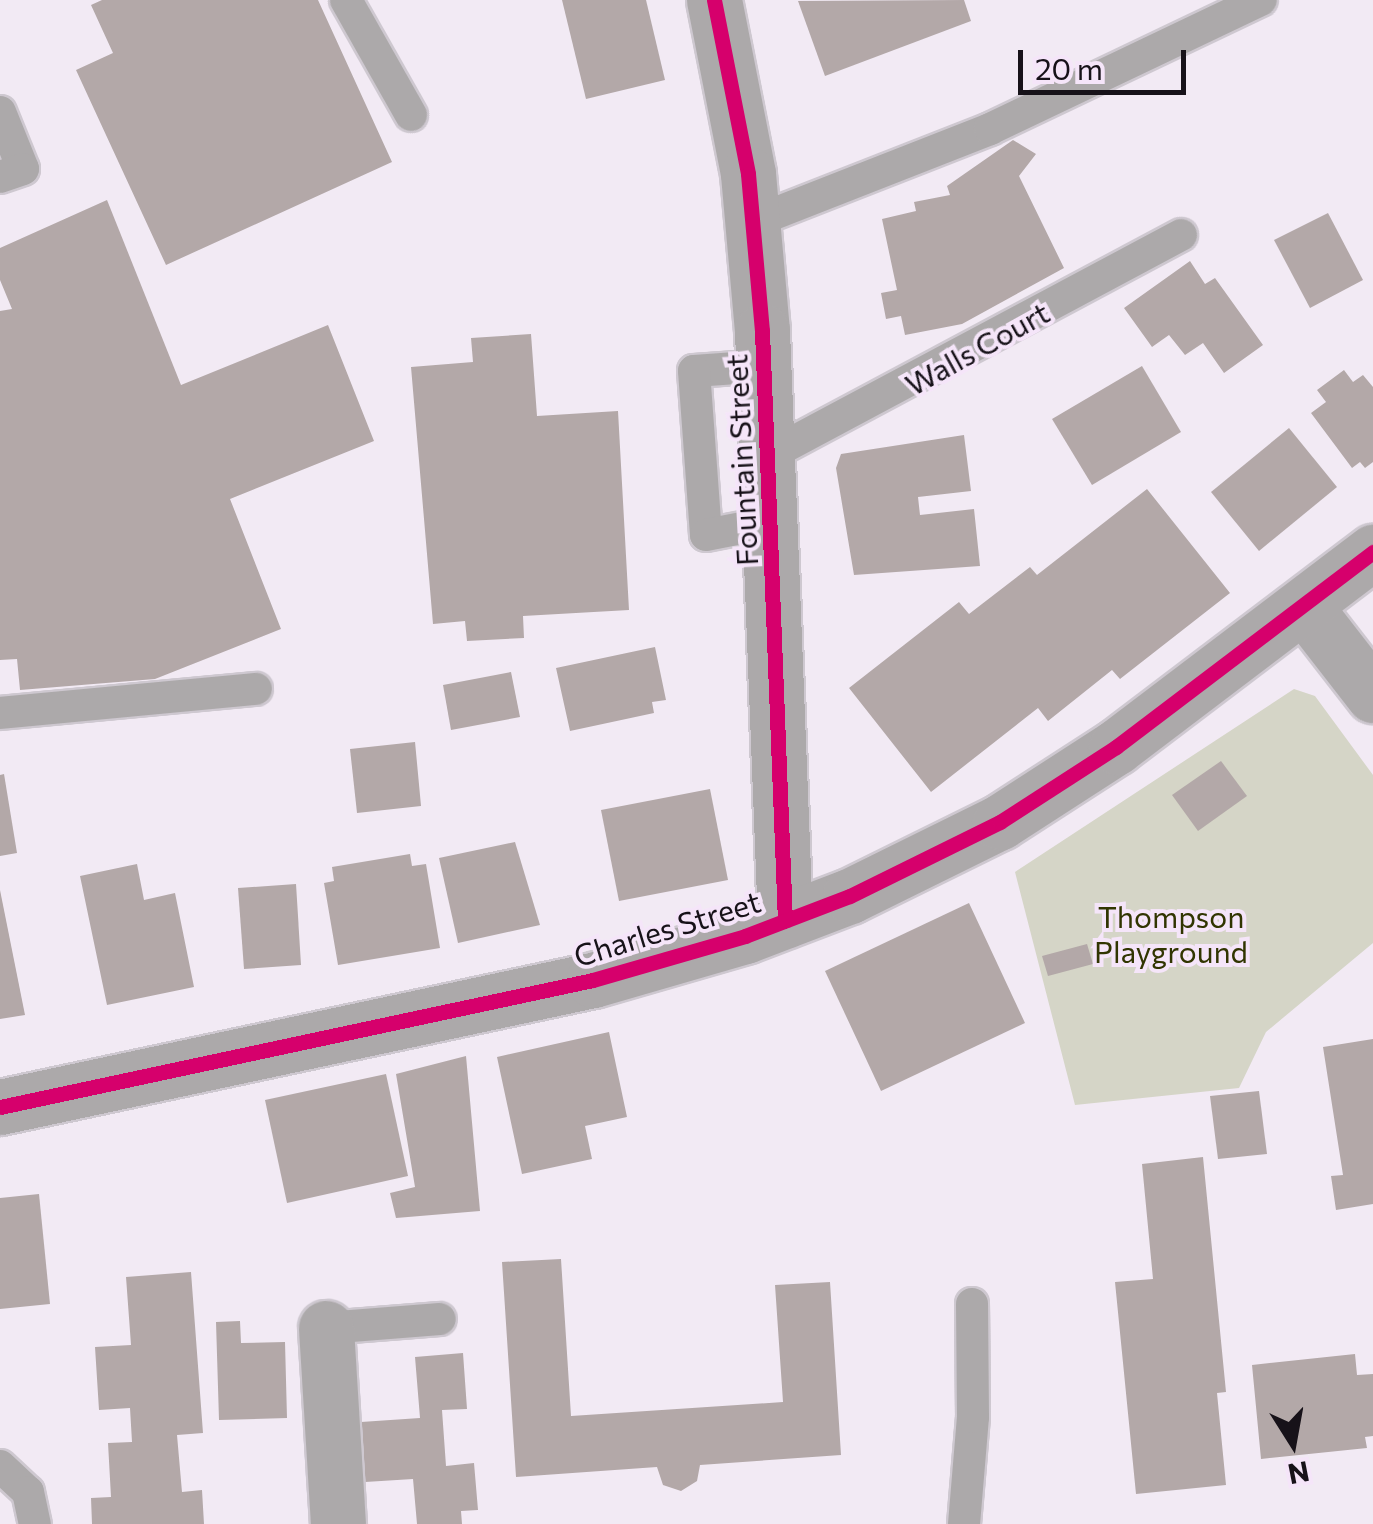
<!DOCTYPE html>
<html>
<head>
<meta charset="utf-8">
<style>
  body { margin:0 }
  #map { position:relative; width:1373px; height:1524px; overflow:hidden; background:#f2eaf4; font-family:Commissioner,sans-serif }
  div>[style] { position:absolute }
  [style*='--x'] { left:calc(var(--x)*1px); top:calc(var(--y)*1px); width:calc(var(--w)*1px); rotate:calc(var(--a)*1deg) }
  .green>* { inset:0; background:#d5d5c7 }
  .building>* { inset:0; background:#b3a8a8 }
  .roads { filter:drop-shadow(2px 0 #cec8d0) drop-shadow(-2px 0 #cec8d0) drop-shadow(0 2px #cec8d0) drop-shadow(0 -2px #cec8d0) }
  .service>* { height:32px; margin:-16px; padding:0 16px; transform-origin:16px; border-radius:16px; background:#aca9aa }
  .minor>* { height:55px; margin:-27.5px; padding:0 27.5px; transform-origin:27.5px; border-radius:27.5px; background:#aca9aa }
  .tertiary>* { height:55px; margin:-27.5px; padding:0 27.5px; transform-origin:27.5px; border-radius:27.5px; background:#aca9aa }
  .cycleway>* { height:15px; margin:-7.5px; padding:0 7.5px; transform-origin:7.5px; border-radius:7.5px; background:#d6006c }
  span { translate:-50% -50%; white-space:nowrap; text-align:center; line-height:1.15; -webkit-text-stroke:8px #f5e5f9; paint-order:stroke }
  .street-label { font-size:30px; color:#171219 }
  .park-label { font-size:30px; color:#313501 }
  .north { position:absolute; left:1243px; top:1394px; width:100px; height:100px; -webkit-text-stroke:8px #f5e5f9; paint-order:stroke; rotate:169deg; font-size:28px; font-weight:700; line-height:40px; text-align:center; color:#171219 }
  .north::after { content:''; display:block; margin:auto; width:35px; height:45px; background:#171219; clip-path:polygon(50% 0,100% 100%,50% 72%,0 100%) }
  .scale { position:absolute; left:1018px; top:50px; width:168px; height:45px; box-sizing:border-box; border:5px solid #171219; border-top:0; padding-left:12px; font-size:30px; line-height:35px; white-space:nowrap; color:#171219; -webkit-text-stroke:8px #f5e5f9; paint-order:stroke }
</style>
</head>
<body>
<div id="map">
  <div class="green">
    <div style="clip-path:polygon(1294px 689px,1315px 696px,1373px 775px,1373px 943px,1266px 1032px,1239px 1088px,1075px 1105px,1015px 872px)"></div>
  </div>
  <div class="building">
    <div style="clip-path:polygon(102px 0,318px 0,392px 162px,166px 265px,76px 70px,113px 53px,91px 5px)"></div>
    <div style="clip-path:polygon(562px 0,646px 0,665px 80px,586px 99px)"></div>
    <div style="clip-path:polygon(964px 0,971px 21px,825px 76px,798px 1px)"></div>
    <div style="clip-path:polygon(1013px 140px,1036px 154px,1019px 176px,1064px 268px,962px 324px,905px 335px,901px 316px,886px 319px,881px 293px,897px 290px,882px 219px,916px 211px,914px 202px,950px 195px,947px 186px)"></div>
    <div style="clip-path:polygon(107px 200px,181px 385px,328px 325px,374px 441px,230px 499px,281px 629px,155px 679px,20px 690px,17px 659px,0 660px,0 311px,12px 309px,0 280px,0 248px)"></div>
    <div style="clip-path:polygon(1328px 213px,1363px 280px,1310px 308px,1274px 240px)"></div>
    <div style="clip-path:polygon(1190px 261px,1205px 284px,1215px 278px,1263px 345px,1224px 373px,1203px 343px,1185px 355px,1169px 335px,1152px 347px,1124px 308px)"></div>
    <div style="clip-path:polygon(531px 334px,537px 416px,618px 411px,629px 610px,523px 616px,524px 638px,467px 641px,465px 621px,433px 624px,411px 367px,473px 362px,471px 338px)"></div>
    <div style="clip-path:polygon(1142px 366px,1181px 432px,1092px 485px,1052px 419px)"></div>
    <div style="clip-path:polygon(1344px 370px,1353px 382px,1363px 375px,1373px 387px,1373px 462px,1365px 468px,1360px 462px,1352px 468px,1311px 413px,1326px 402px,1317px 390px)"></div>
    <div style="clip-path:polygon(1289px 428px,1337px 487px,1259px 551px,1211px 492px)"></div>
    <div style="clip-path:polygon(964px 435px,971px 491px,918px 497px,920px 515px,974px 509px,980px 566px,854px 575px,836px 468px,841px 454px)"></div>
    <div style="clip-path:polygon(1147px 489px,1230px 593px,1120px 679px,1112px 670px,1048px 721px,1038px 708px,931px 792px,849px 688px,959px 602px,969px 614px,1030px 567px,1037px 575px)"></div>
    <div style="clip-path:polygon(655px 647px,666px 700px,652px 702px,654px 713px,570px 731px,556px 668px)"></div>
    <div style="clip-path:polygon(511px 672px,520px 717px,451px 730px,443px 685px)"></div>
    <div style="clip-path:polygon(415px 742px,421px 806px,357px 813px,350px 749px)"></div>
    <div style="clip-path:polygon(1221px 761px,1247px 796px,1198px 831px,1172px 795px)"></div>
    <div style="clip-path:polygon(4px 774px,17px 853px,0 856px,0 775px)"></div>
    <div style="clip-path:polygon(710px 789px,728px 880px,619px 901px,601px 810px)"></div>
    <div style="clip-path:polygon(515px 842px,540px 925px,458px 943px,439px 858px)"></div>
    <div style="clip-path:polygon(410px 854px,412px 866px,426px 864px,440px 948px,338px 965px,324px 883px,334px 881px,332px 867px)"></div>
    <div style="clip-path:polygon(137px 864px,144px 900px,175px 893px,194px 987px,107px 1005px,80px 876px)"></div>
    <div style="clip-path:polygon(296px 884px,301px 965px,244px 969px,238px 888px)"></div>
    <div style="clip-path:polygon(0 890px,25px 1015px,0 1019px)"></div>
    <div style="clip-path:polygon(969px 903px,1025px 1023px,881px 1091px,825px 971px)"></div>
    <div style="clip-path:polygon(1087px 944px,1093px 964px,1048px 976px,1042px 956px)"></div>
    <div style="clip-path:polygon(609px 1032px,627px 1117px,585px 1126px,592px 1159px,522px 1174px,497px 1057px)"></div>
    <div style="clip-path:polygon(1373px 1039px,1373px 1204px,1336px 1210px,1331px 1176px,1343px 1175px,1323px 1047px)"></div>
    <div style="clip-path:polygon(466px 1056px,480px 1211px,396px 1218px,390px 1193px,415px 1187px,396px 1074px)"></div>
    <div style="clip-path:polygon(386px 1074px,408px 1176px,287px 1203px,265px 1100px)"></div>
    <div style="clip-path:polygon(1259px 1091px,1267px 1154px,1218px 1159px,1210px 1096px)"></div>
    <div style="clip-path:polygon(1203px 1157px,1226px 1392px,1217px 1393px,1226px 1485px,1136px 1494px,1115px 1282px,1153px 1279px,1142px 1164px)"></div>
    <div style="clip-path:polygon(39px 1194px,50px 1304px,0 1309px,0 1198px)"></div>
    <div style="clip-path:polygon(561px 1259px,571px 1416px,783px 1402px,775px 1285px,830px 1282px,841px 1455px,700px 1465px,697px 1481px,681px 1491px,663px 1485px,657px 1467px,516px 1477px,502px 1262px)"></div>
    <div style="clip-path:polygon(191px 1272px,203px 1433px,177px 1435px,182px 1492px,202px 1490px,204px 1524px,92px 1524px,91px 1498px,111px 1497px,108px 1443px,132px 1442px,130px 1408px,99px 1410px,95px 1347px,131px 1345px,126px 1277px)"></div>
    <div style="clip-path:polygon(240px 1321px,241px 1343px,285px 1342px,287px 1418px,219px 1420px,216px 1322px)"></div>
    <div style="clip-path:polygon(463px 1353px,467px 1409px,442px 1410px,446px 1466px,474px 1463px,478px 1510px,461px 1511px,462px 1524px,417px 1524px,413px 1479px,365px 1482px,361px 1422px,420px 1418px,415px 1357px)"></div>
    <div style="clip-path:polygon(1355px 1354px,1357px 1375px,1373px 1374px,1373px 1436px,1365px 1437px,1367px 1448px,1261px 1459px,1252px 1365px)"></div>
  </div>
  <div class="roads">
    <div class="service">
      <div style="--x:346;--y:0;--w:132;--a:60.5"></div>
      <div style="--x:0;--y:112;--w:61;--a:68"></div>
      <div style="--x:23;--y:169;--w:24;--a:161"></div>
      <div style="--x:753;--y:222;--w:255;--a:-21.4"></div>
      <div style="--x:990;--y:129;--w:300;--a:-25.5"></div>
      <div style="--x:764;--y:366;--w:70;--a:175.9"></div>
      <div style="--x:694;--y:371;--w:164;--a:85.8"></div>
      <div style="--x:706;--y:535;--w:67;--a:-11.1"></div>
      <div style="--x:769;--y:455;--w:467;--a:-28.1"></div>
      <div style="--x:0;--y:713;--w:257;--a:-5.4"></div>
      <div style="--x:326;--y:1328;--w:114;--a:-4.5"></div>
      <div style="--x:0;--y:1466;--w:38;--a:43"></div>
      <div style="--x:28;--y:1492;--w:33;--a:78"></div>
      <div style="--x:964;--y:1524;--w:107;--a:-85.2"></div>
      <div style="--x:973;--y:1417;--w:113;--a:-90.5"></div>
    </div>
    <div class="minor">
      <div style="--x:714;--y:0;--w:177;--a:78.9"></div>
      <div style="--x:748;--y:174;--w:158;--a:84.9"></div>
      <div style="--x:762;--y:331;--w:590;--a:87.77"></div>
      <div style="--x:1304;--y:606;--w:113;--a:52.2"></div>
      <div style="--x:326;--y:1328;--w:196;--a:86.5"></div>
    </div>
    <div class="tertiary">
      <div style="--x:0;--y:1107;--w:606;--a:-12.09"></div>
      <div style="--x:593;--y:980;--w:158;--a:-16.1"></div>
      <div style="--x:745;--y:936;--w:112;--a:-20.9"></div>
      <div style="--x:850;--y:896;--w:167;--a:-26.3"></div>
      <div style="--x:1000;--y:822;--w:138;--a:-32.9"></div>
      <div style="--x:1116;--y:747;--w:323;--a:-37.2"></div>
    </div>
  </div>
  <div class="cycleway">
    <div style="--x:714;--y:0;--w:177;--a:78.9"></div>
    <div style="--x:748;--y:174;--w:158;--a:84.9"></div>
    <div style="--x:762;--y:331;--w:590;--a:87.77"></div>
    <div style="--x:0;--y:1107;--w:606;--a:-12.09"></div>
    <div style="--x:593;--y:980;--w:158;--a:-16.1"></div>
    <div style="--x:745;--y:936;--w:112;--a:-20.9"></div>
    <div style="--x:850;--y:896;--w:167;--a:-26.3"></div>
    <div style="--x:1000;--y:822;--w:138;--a:-32.9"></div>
    <div style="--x:1116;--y:747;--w:323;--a:-37.2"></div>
  </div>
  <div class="street-label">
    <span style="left:977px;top:348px;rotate:-29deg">Walls Court</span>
    <span style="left:741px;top:460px;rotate:-93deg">Fountain Street</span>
    <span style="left:667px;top:928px;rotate:-17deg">Charles Street</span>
  </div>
  <div class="park-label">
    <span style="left:1171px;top:933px">Thompson<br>Playground</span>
  </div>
  <div class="north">N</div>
  <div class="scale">20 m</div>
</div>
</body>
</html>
